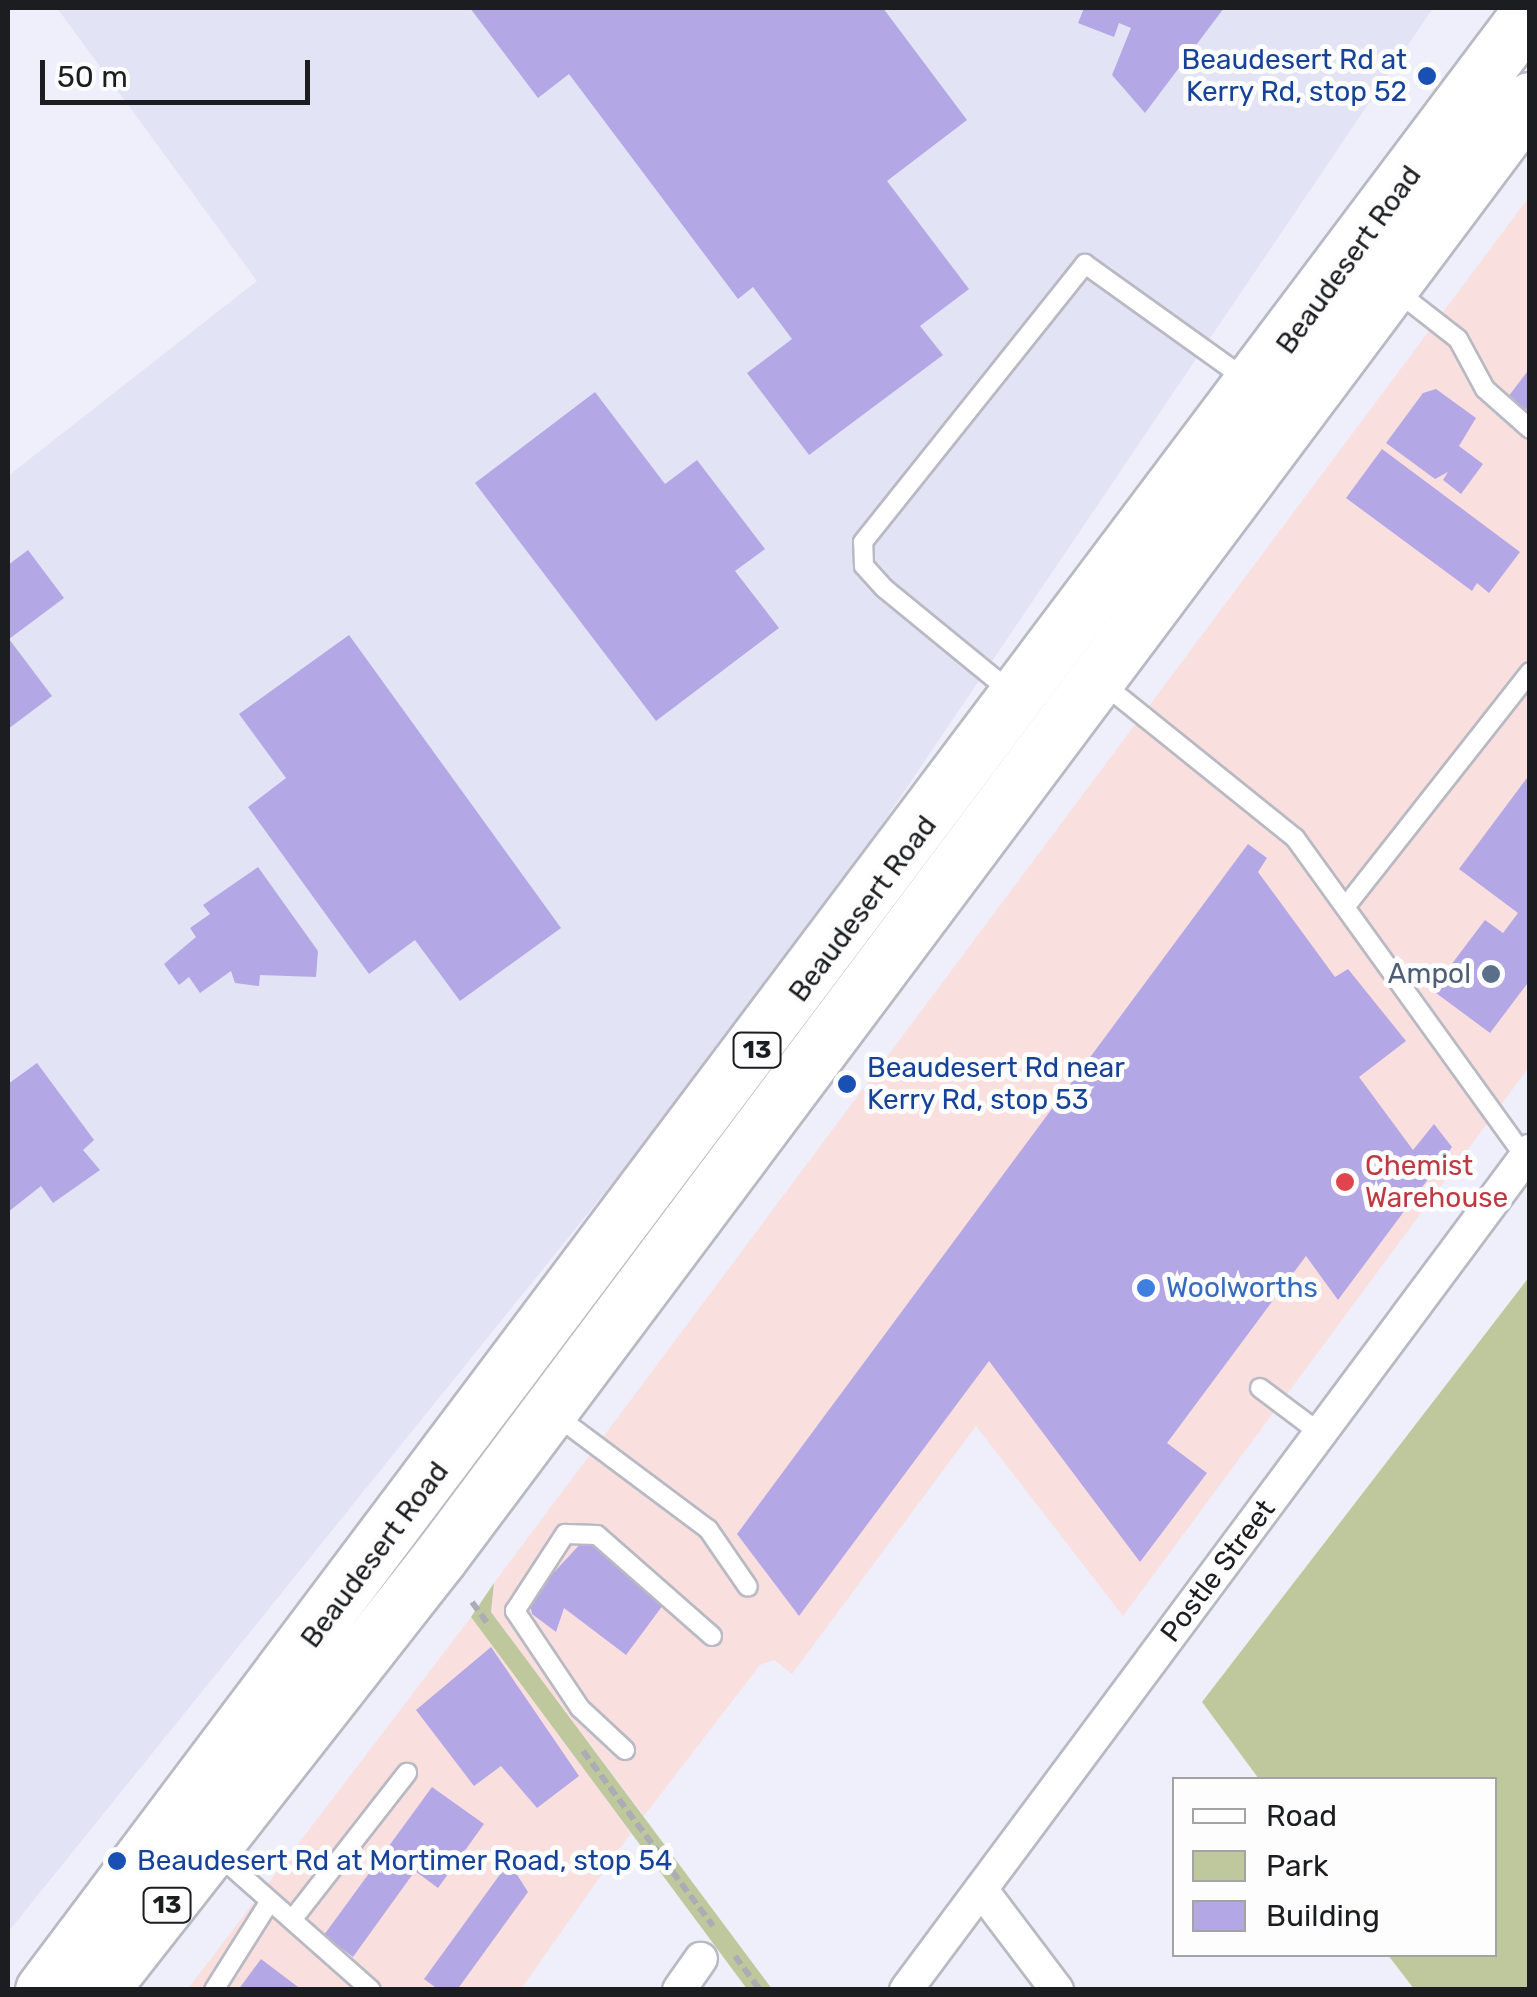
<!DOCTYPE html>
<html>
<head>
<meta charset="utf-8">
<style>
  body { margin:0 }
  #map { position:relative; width:1537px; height:1997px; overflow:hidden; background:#eeeffa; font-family:Rubik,sans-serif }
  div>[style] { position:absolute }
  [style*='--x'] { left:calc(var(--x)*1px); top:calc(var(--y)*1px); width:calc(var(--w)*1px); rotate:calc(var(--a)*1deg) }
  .commercial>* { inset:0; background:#fadfdf }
  .built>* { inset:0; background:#e2e3f5 }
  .green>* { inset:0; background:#bfc89c }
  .building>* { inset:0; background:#b3a8e5 }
  .path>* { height:6px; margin-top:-3px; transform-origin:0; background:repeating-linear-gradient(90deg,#abacb4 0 10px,transparent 0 15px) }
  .roads { filter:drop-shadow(2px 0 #b8b9c3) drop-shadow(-2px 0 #b8b9c3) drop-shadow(0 2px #b8b9c3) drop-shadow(0 -2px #b8b9c3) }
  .lane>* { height:18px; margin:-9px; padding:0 9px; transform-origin:9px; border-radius:9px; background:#fff }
  .street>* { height:32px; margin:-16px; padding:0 16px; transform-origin:16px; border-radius:16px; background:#fff }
  .highway>* { height:55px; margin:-27.5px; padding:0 27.5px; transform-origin:27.5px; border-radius:27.5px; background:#fff }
  .dots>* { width:28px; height:28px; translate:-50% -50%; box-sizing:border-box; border:5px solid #fdfdfd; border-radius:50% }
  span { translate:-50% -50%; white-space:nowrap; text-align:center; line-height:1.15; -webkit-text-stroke:10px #fdfdfd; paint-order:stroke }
  .shield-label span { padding:2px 8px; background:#fdfdfd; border:2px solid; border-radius:8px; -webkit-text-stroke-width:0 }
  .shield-label { font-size:25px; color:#1c1d20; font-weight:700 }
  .transit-label { font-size:28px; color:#164399 }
  .right { translate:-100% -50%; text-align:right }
  .left { translate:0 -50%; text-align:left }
  .street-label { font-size:28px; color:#1c1d20 }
  .service-label { font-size:28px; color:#4e5e75 }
  .health-label { font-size:28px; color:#be3a42 }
  .shop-label { font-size:28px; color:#366cbe }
  .frame { position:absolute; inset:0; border:10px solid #1c1d20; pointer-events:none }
  .legend { position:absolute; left:1172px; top:1777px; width:325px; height:180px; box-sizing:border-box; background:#fdfdfd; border:2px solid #a3a3a5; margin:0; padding:12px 18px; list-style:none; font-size:30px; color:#1c1d20 }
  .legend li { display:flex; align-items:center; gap:20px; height:50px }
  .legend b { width:50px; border:2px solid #a3a3a5 }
  .scale { position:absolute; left:40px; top:60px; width:270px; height:45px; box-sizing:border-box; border:5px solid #1c1d20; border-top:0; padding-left:12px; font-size:30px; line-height:35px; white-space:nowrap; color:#1c1d20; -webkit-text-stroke:8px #fdfdfd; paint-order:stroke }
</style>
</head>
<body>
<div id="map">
  <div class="commercial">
    <div style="clip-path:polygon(1529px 197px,1529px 1067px,1123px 1616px,976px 1426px,792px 1674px,774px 1660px,760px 1665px,644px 1816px,491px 1612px,494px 1583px)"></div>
    <div style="clip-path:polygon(471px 1617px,631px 1833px,521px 1989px,187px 1990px)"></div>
  </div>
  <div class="built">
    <div style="clip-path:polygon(57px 8px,1433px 8px,781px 974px,8px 1932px,8px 476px,257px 281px)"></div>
  </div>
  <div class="green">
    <div style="clip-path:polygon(1529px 1277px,1529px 1989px,1414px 1989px,1388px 1955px,1494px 1954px,1494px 1780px,1259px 1779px,1202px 1702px)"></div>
    <div style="clip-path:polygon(494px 1583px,491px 1612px,772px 1989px,747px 1989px,471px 1617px)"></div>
  </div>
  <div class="building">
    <div style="clip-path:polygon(470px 8px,883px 8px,967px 120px,887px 181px,969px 289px,920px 326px,943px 355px,809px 455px,747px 373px,792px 339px,753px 287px,738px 299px,569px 74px,538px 98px)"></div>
    <div style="clip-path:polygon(1084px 8px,1224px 8px,1145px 113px,1112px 75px,1131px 28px,1119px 23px,1114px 37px,1078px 23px)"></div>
    <div style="clip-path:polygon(1530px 368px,1530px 412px,1508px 397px)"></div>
    <div style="clip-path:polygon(1436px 389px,1476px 418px,1459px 446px,1483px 464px,1461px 494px,1443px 480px,1448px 472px,1435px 479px,1386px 443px,1423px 393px)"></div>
    <div style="clip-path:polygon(595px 392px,665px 484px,697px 460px,765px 549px,735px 571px,779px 628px,656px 721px,475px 483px)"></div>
    <div style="clip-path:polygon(1382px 449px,1520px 552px,1489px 593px,1477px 583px,1472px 591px,1346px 498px)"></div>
    <div style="clip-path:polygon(28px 550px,64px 598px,9px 639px,52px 696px,8px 729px,8px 565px)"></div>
    <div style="clip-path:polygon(349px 635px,561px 928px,460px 1001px,415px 940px,369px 974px,248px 807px,286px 778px,239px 714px)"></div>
    <div style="clip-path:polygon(1530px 774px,1530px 980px,1490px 1033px,1432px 990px,1485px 920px,1503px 933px,1518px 913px,1459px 869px)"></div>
    <div style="clip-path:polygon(1248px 844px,1267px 858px,1258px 872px,1335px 977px,1348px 969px,1406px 1041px,1359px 1077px,1413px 1150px,1434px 1124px,1452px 1147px,1338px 1300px,1306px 1256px,1167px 1443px,1207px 1473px,1140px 1562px,989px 1361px,799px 1616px,737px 1534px)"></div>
    <div style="clip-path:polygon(258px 867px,318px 951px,316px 977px,260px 975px,259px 986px,235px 983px,231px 971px,200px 993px,189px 977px,179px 985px,164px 964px,196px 937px,190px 928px,210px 914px,203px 905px)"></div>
    <div style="clip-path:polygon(37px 1063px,94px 1140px,83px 1150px,100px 1170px,53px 1203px,41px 1186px,8px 1212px,8px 1084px)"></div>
    <div style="clip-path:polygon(584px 1540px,599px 1551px,606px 1541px,666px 1601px,626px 1655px,564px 1608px,556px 1632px,532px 1614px,529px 1599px)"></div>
    <div style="clip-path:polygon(491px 1647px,579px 1776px,537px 1808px,501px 1766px,474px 1786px,416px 1710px)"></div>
    <div style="clip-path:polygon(432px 1787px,484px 1824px,438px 1888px,415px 1871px,353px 1957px,324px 1935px)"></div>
    <div style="clip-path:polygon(509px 1862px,528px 1892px,457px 1990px,439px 1990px,424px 1979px)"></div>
    <div style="clip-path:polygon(261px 1959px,302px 1990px,238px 1990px)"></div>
  </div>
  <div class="path">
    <div style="--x:472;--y:1602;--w:29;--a:54"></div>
    <div style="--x:583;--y:1751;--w:218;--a:53.4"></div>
    <div style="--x:735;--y:1956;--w:42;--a:53.7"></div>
  </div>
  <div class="roads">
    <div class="lane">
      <div style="--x:1394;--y:289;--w:81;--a:38"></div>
      <div style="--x:1458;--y:339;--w:57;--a:61.6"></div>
      <div style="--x:1485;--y:389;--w:60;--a:41.6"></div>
      <div style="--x:1101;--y:682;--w:249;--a:38.8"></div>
      <div style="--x:1295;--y:838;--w:393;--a:54.2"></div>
      <div style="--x:1011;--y:692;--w:164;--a:-140.7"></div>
      <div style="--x:884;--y:588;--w:30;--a:-132"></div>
      <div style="--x:864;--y:566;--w:24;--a:-92"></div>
      <div style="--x:863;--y:542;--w:356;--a:-51.4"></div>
      <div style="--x:1085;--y:264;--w:199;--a:35.6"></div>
      <div style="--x:1346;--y:906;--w:298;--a:-51.8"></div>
      <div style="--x:1260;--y:1388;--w:75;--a:36.9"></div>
      <div style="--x:554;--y:1414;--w:192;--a:36.8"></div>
      <div style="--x:708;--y:1529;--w:70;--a:55.4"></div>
      <div style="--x:625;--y:1750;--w:62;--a:-137"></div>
      <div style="--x:580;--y:1708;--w:117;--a:-123.8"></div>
      <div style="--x:515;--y:1611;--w:92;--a:-57"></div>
      <div style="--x:565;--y:1534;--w:32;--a:2"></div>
      <div style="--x:597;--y:1535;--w:153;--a:41.3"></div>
      <div style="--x:215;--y:1852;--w:208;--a:41.5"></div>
      <div style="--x:292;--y:1920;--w:187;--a:-52"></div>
      <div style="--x:214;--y:1990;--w:105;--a:-57.8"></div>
    </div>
    <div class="street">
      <div style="--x:983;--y:1892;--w:123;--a:52.9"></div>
      <div style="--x:679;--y:1990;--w:38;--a:-55"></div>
      <div style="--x:906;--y:1990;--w:1046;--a:-53.36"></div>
    </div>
    <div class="highway">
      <div style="--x:43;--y:1990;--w:2475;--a:-53.07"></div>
      <div style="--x:100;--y:1990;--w:549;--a:-51.88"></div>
      <div style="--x:439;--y:1558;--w:1821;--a:-53.19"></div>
    </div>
  </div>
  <div class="dots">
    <div style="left:1427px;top:76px;background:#1a4fb4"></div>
    <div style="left:1491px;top:974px;background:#5c6f8a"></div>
    <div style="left:847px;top:1084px;background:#1a4fb4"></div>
    <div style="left:1345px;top:1182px;background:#e0444e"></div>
    <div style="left:1146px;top:1288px;background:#3f7fe0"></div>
    <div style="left:117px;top:1861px;background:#1a4fb4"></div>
  </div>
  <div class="shield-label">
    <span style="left:757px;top:1050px">13</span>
    <span style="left:167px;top:1905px">13</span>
  </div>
  <div class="transit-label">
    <span class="right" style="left:1407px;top:76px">Beaudesert Rd at<br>Kerry Rd, stop 52</span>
    <span class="left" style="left:867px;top:1084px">Beaudesert Rd near<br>Kerry Rd, stop 53</span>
    <span class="left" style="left:137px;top:1861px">Beaudesert Rd at Mortimer Road, stop 54</span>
  </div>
  <div class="street-label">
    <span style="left:1349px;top:260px;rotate:-54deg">Beaudesert Road</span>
    <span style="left:863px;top:909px;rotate:-53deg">Beaudesert Road</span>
    <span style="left:375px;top:1555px;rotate:-53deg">Beaudesert Road</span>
    <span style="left:1218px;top:1571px;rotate:-53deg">Postle Street</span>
  </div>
  <div class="service-label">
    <span class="right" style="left:1471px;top:974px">Ampol</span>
  </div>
  <div class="health-label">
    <span class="left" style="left:1365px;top:1182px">Chemist<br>Warehouse</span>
  </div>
  <div class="shop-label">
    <span class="left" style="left:1166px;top:1288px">Woolworths</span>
  </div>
  <div class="frame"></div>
  <ul class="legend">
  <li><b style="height:12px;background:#fff"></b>Road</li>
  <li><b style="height:28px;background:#bfc89c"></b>Park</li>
  <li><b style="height:28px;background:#b3a8e5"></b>Building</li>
  </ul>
  <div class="scale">50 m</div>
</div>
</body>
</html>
